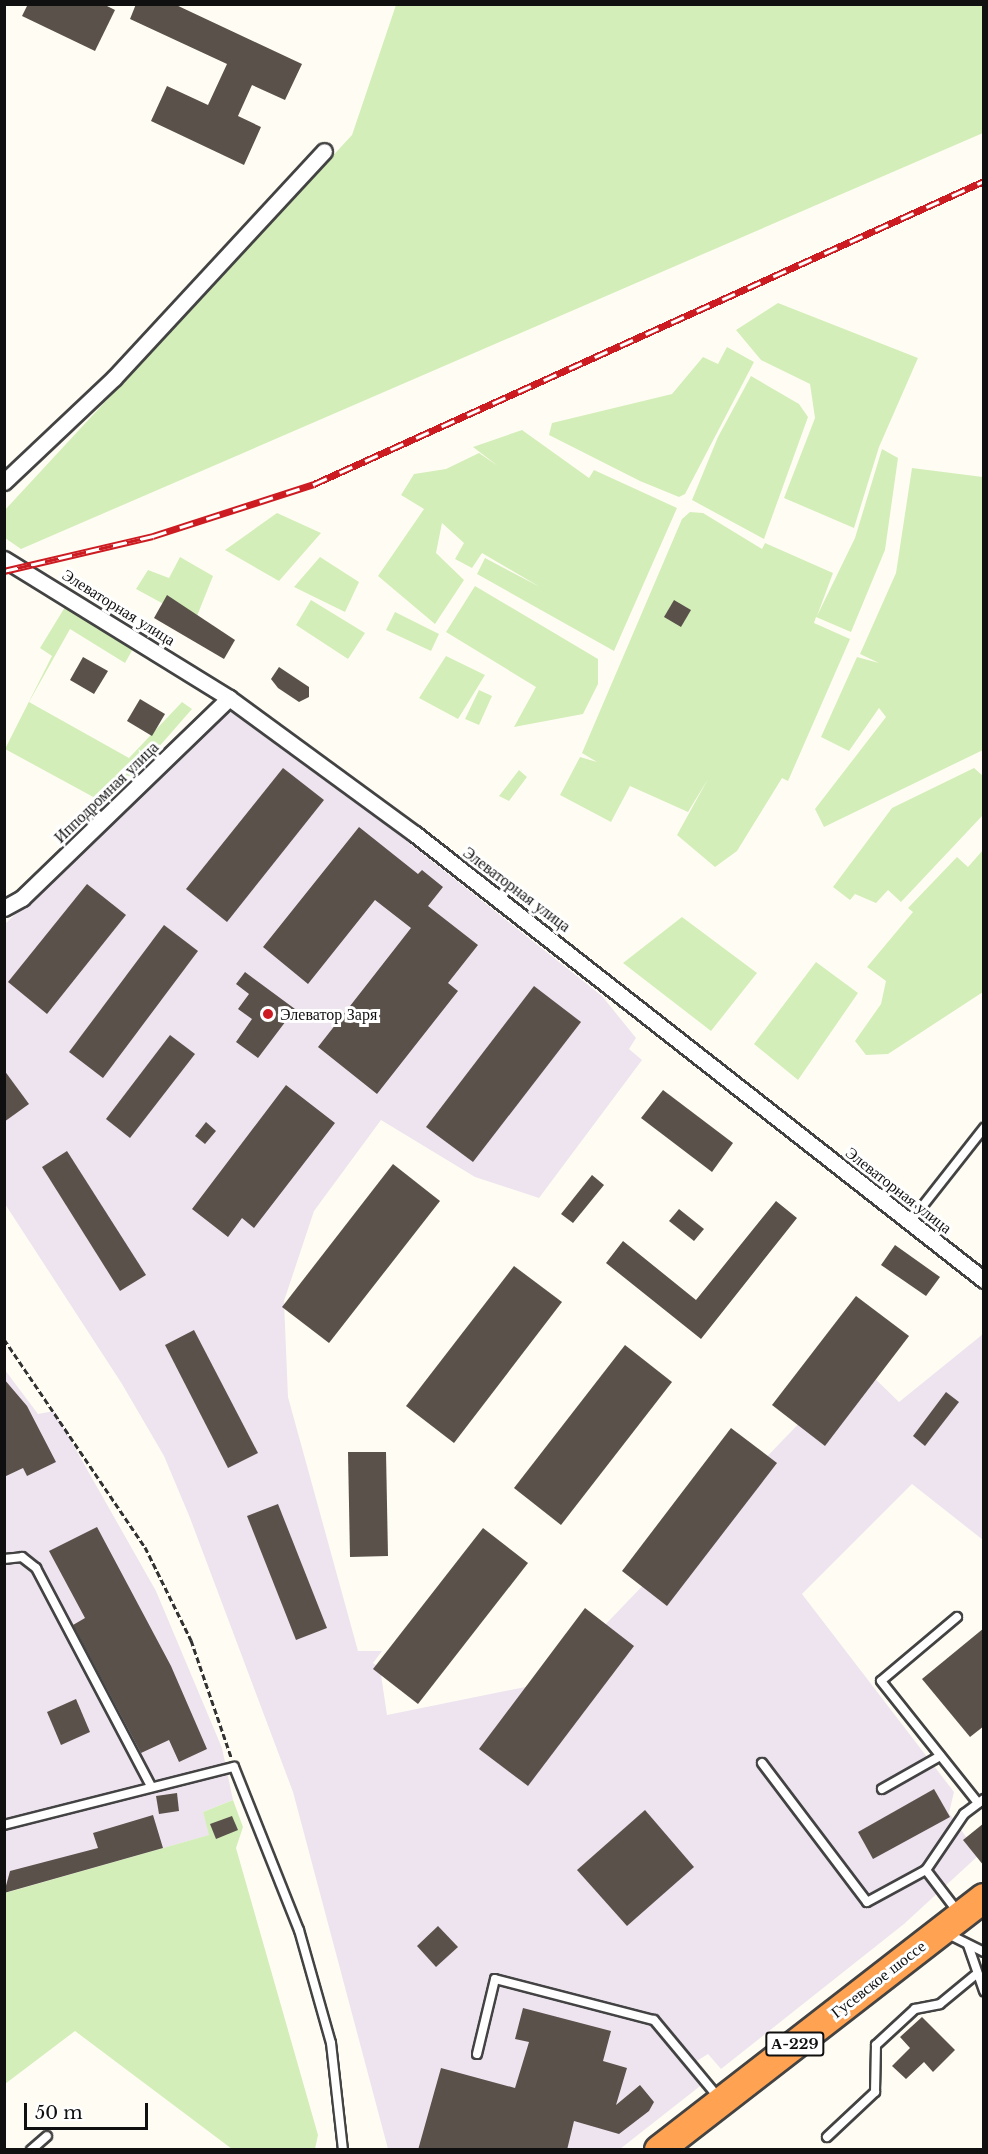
<!DOCTYPE html>
<html>
<head>
<meta charset="utf-8">
<style>
  body { margin:0 }
  #map { position:relative; width:988px; height:2154px; overflow:hidden; background:#fffdf3; font-family:"Libre Baskerville",serif }
  div>[style] { position:absolute }
  [style*='--x'] { left:calc(var(--x)*1px); top:calc(var(--y)*1px); width:calc(var(--w)*1px); rotate:calc(var(--a)*1deg) }
  .industrial>* { inset:0; background:#eee4ef }
  .green>* { inset:0; background:#d4eeb9 }
  .building>* { inset:0; background:#5a514b }
  .path>* { height:3px; margin-top:-1.5px; transform-origin:0; background:repeating-linear-gradient(90deg,#323232 0 6px,transparent 0 9px) }
  .roads { filter:drop-shadow(2px 0 #434343) drop-shadow(-2px 0 #434343) drop-shadow(0 2px #434343) drop-shadow(0 -2px #434343) }
  .lane>* { height:8px; margin:-4px; padding:0 4px; transform-origin:4px; border-radius:4px; background:#fff }
  .street>* { height:15px; margin:-7.5px; padding:0 7.5px; transform-origin:7.5px; border-radius:7.5px; background:#fff }
  .highway>* { height:28px; margin:-14px; padding:0 14px; transform-origin:14px; border-radius:14px; background:#ffa251 }
  .rail>* { height:7px; margin-top:-3.5px; transform-origin:0; background:repeating-linear-gradient(90deg,#fff 0 14px,#cd1b22 0 28px); box-sizing:border-box; border-block:2px solid #cd1b22 }
  .dots>* { width:16px; height:16px; translate:-50% -50%; box-sizing:border-box; border:3px solid #fff; border-radius:50% }
  span { translate:-50% -50%; white-space:nowrap; text-align:center; line-height:1.15; -webkit-text-stroke:6px #fff; paint-order:stroke }
  .shield-label span { padding:2px 4px; background:#fff; border:2px solid; border-radius:4px; -webkit-text-stroke-width:0 }
  .shield-label { font-size:15px; color:#101010; font-weight:700 }
  .street-label { font-size:16px; color:#101010 }
  .poi-label { font-size:16px; color:#101010 }
  .left { translate:0 -50%; text-align:left }
  .frame { position:absolute; inset:0; border:6px solid #101010; pointer-events:none }
  .scale { position:absolute; left:24px; top:2103px; width:124px; height:27px; box-sizing:border-box; border:3px solid #101010; border-top:0; padding-left:8px; font-size:18px; line-height:21px; white-space:nowrap; color:#101010; -webkit-text-stroke:4px #fff; paint-order:stroke }
</style>
</head>
<body>
<div id="map">
  <div class="industrial">
    <div style="clip-path:polygon(230px 710px,322px 774px,602px 996px,636px 1038px,629px 1049px,642px 1060px,539px 1198px,475px 1177px,381px 1120px,314px 1211px,284px 1301px,288px 1397px,358px 1651px,382px 1651px,373px 1663px,380px 1668px,387px 1715px,550px 1682px,858px 1362px,899px 1402px,983px 1334px,983px 1540px,912px 1484px,802px 1594px,954px 1792px,949px 1813px,979px 1855px,904px 1924px,721px 2069px,708px 2054px,692px 2064px,704px 2083px,620px 2149px,388px 2149px,293px 1792px,190px 1518px,164px 1456px,122px 1384px,5px 1204px,5px 924px)"></div>
    <div style="clip-path:polygon(5px 1370px,38px 1414px,54px 1411px,156px 1591px,222px 1748px,233px 1800px,203px 1812px,210px 1835px,4px 1893px)"></div>
  </div>
  <div class="green">
    <div style="clip-path:polygon(396px 5px,983px 5px,983px 133px,21px 549px,5px 538px,4px 511px,352px 135px)"></div>
    <div style="clip-path:polygon(778px 303px,918px 358px,879px 447px,854px 528px,784px 498px,815px 418px,810px 384px,761px 360px,736px 330px)"></div>
    <div style="clip-path:polygon(727px 347px,754px 362px,685px 494px,679px 497px,640px 481px,549px 435px,552px 423px,672px 394px,703px 357px,718px 364px)"></div>
    <div style="clip-path:polygon(751px 376px,799px 404px,808px 417px,764px 539px,692px 500px,718px 437px)"></div>
    <div style="clip-path:polygon(522px 430px,589px 478px,594px 470px,677px 508px,614px 651px,477px 574px,485px 558px,540px 587px,482px 553px,472px 568px,455px 559px,464px 543px,442px 523px,436px 553px,464px 580px,435px 624px,378px 576px,424px 509px,401px 495px,414px 474px,446px 469px,479px 453px,498px 466px,473px 447px)"></div>
    <div style="clip-path:polygon(882px 449px,898px 458px,885px 550px,851px 632px,816px 617px,814px 623px,850px 639px,788px 781px,782px 778px,737px 851px,715px 867px,677px 835px,708px 779px,688px 812px,630px 786px,611px 822px,560px 795px,580px 757px,597px 762px,582px 753px,682px 519px,690px 512px,703px 513px,762px 549px,765px 543px,833px 573px,817px 616px,855px 538px)"></div>
    <div style="clip-path:polygon(912px 468px,983px 477px,983px 750px,824px 827px,815px 809px,886px 717px,879px 708px,849px 751px,821px 737px,857px 657px,879px 663px,860px 654px,896px 573px)"></div>
    <div style="clip-path:polygon(277px 513px,321px 533px,279px 581px,225px 550px)"></div>
    <div style="clip-path:polygon(180px 557px,213px 576px,195px 621px,136px 589px,148px 570px,169px 578px)"></div>
    <div style="clip-path:polygon(320px 557px,359px 582px,345px 612px,294px 587px)"></div>
    <div style="clip-path:polygon(475px 586px,598px 659px,598px 684px,583px 714px,514px 727px,536px 687px,446px 632px)"></div>
    <div style="clip-path:polygon(311px 600px,365px 633px,348px 659px,296px 625px)"></div>
    <div style="clip-path:polygon(65px 607px,134px 647px,125px 663px,70px 629px,29px 702px,129px 758px,182px 702px,192px 709px,108px 805px,5px 749px,52px 656px,40px 648px)"></div>
    <div style="clip-path:polygon(395px 612px,439px 634px,431px 651px,386px 630px)"></div>
    <div style="clip-path:polygon(446px 656px,485px 675px,458px 719px,419px 698px)"></div>
    <div style="clip-path:polygon(479px 690px,492px 696px,479px 725px,465px 719px)"></div>
    <div style="clip-path:polygon(974px 768px,983px 776px,983px 815px,901px 902px,888px 890px,876px 903px,855px 894px,850px 900px,833px 887px,892px 808px)"></div>
    <div style="clip-path:polygon(519px 770px,527px 777px,509px 801px,499px 796px)"></div>
    <div style="clip-path:polygon(983px 850px,983px 992px,888px 1054px,866px 1055px,855px 1041px,881px 1004px,886px 981px,867px 967px,913px 912px,908px 908px,957px 857px,968px 867px)"></div>
    <div style="clip-path:polygon(682px 917px,757px 973px,711px 1031px,623px 963px)"></div>
    <div style="clip-path:polygon(816px 962px,858px 993px,798px 1080px,754px 1044px)"></div>
    <div style="clip-path:polygon(233px 1800px,243px 1827px,236px 1848px,318px 2135px,315px 2149px,232px 2149px,75px 2031px,5px 2084px,5px 1893px,209px 1835px,203px 1812px)"></div>
  </div>
  <div class="building">
    <div style="clip-path:polygon(28px 4px,103px 4px,115px 10px,95px 51px,22px 16px)"></div>
    <div style="clip-path:polygon(136px 4px,174px 4px,302px 64px,285px 100px,252px 85px,238px 116px,261px 127px,244px 165px,151px 121px,167px 86px,208px 105px,227px 64px,130px 19px)"></div>
    <div style="clip-path:polygon(167px 595px,235px 640px,224px 659px,154px 618px)"></div>
    <div style="clip-path:polygon(674px 600px,691px 610px,681px 627px,664px 617px)"></div>
    <div style="clip-path:polygon(83px 657px,108px 671px,94px 694px,70px 680px)"></div>
    <div style="clip-path:polygon(279px 667px,309px 687px,309px 697px,299px 702px,278px 688px,271px 679px)"></div>
    <div style="clip-path:polygon(140px 699px,165px 714px,152px 736px,127px 721px)"></div>
    <div style="clip-path:polygon(283px 768px,324px 800px,227px 922px,186px 889px)"></div>
    <div style="clip-path:polygon(359px 827px,418px 874px,422px 870px,443px 887px,428px 906px,478px 945px,448px 983px,458px 991px,377px 1094px,318px 1047px,411px 928px,375px 900px,308px 984px,263px 947px)"></div>
    <div style="clip-path:polygon(87px 884px,126px 915px,47px 1014px,8px 982px)"></div>
    <div style="clip-path:polygon(164px 925px,198px 951px,103px 1078px,69px 1052px)"></div>
    <div style="clip-path:polygon(245px 972px,295px 1009px,258px 1058px,236px 1042px,252px 1019px,238px 1009px,249px 994px,236px 984px)"></div>
    <div style="clip-path:polygon(534px 986px,581px 1022px,473px 1162px,426px 1127px)"></div>
    <div style="clip-path:polygon(170px 1035px,195px 1054px,130px 1138px,106px 1119px)"></div>
    <div style="clip-path:polygon(4px 1070px,29px 1104px,4px 1122px)"></div>
    <div style="clip-path:polygon(286px 1085px,335px 1123px,254px 1228px,242px 1218px,228px 1237px,192px 1209px)"></div>
    <div style="clip-path:polygon(663px 1090px,733px 1143px,712px 1172px,641px 1118px)"></div>
    <div style="clip-path:polygon(206px 1122px,216px 1131px,205px 1144px,195px 1136px)"></div>
    <div style="clip-path:polygon(67px 1151px,146px 1275px,120px 1291px,42px 1167px)"></div>
    <div style="clip-path:polygon(393px 1164px,440px 1201px,329px 1343px,282px 1307px)"></div>
    <div style="clip-path:polygon(592px 1175px,604px 1185px,573px 1223px,561px 1214px)"></div>
    <div style="clip-path:polygon(776px 1201px,797px 1218px,701px 1339px,606px 1263px,623px 1241px,696px 1300px)"></div>
    <div style="clip-path:polygon(679px 1209px,704px 1229px,694px 1241px,669px 1221px)"></div>
    <div style="clip-path:polygon(895px 1245px,940px 1277px,926px 1296px,881px 1265px)"></div>
    <div style="clip-path:polygon(514px 1266px,562px 1302px,454px 1443px,406px 1406px)"></div>
    <div style="clip-path:polygon(856px 1296px,909px 1336px,825px 1446px,772px 1405px)"></div>
    <div style="clip-path:polygon(194px 1330px,258px 1453px,228px 1468px,165px 1345px)"></div>
    <div style="clip-path:polygon(625px 1345px,672px 1382px,561px 1525px,514px 1488px)"></div>
    <div style="clip-path:polygon(4px 1379px,27px 1406px,56px 1462px,27px 1476px,23px 1468px,4px 1477px)"></div>
    <div style="clip-path:polygon(946px 1392px,959px 1402px,925px 1446px,913px 1436px)"></div>
    <div style="clip-path:polygon(731px 1428px,777px 1463px,667px 1606px,622px 1571px)"></div>
    <div style="clip-path:polygon(348px 1452px,386px 1452px,388px 1556px,350px 1557px)"></div>
    <div style="clip-path:polygon(278px 1504px,327px 1628px,296px 1640px,247px 1516px)"></div>
    <div style="clip-path:polygon(97px 1527px,171px 1666px,207px 1749px,179px 1762px,169px 1740px,141px 1753px,73px 1625px,85px 1618px,49px 1551px)"></div>
    <div style="clip-path:polygon(483px 1528px,528px 1563px,418px 1704px,373px 1669px)"></div>
    <div style="clip-path:polygon(585px 1608px,634px 1646px,528px 1786px,479px 1749px)"></div>
    <div style="clip-path:polygon(984px 1628px,984px 1726px,970px 1737px,922px 1679px)"></div>
    <div style="clip-path:polygon(76px 1699px,90px 1732px,61px 1745px,47px 1712px)"></div>
    <div style="clip-path:polygon(934px 1789px,950px 1817px,873px 1859px,858px 1832px)"></div>
    <div style="clip-path:polygon(177px 1793px,179px 1811px,159px 1814px,156px 1796px)"></div>
    <div style="clip-path:polygon(645px 1810px,694px 1867px,627px 1926px,577px 1870px)"></div>
    <div style="clip-path:polygon(153px 1815px,163px 1848px,4px 1893px,10px 1871px,98px 1848px,93px 1833px)"></div>
    <div style="clip-path:polygon(232px 1816px,238px 1830px,216px 1839px,210px 1824px)"></div>
    <div style="clip-path:polygon(984px 1823px,984px 1866px,963px 1840px)"></div>
    <div style="clip-path:polygon(438px 1926px,458px 1947px,436px 1967px,417px 1946px)"></div>
    <div style="clip-path:polygon(523px 2008px,611px 2031px,603px 2061px,627px 2068px,616px 2105px,640px 2085px,654px 2102px,649px 2111px,619px 2134px,574px 2121px,567px 2150px,418px 2150px,441px 2068px,515px 2088px,529px 2042px,515px 2039px)"></div>
    <div style="clip-path:polygon(922px 2017px,955px 2050px,933px 2072px,924px 2062px,906px 2079px,892px 2066px,910px 2048px,900px 2037px)"></div>
  </div>
  <div class="path">
    <div style="--x:4;--y:1339;--w:251;--a:55.9"></div>
    <div style="--x:145;--y:1547;--w:104;--a:63.7"></div>
    <div style="--x:191;--y:1640;--w:124;--a:71.1"></div>
  </div>
  <div class="roads">
    <div class="lane">
      <div style="--x:910;--y:1222;--w:120;--a:-51.8"></div>
      <div style="--x:4;--y:1559;--w:18;--a:-6"></div>
      <div style="--x:22;--y:1557;--w:18;--a:38"></div>
      <div style="--x:36;--y:1568;--w:246;--a:62.2"></div>
      <div style="--x:957;--y:1617;--w:99;--a:139.9"></div>
      <div style="--x:881;--y:1681;--w:156;--a:51.5"></div>
      <div style="--x:762;--y:1763;--w:174;--a:52.9"></div>
      <div style="--x:867;--y:1902;--w:67;--a:-28.5"></div>
      <div style="--x:882;--y:1789;--w:67;--a:-29.6"></div>
      <div style="--x:4;--y:1825;--w:237;--a:-14.2"></div>
      <div style="--x:234;--y:1767;--w:175;--a:68.3"></div>
      <div style="--x:299;--y:1930;--w:117;--a:74.2"></div>
      <div style="--x:331;--y:2043;--w:108;--a:83.6"></div>
      <div style="--x:958;--y:1912;--w:53;--a:-127.3"></div>
      <div style="--x:926;--y:1870;--w:68;--a:-55.8"></div>
      <div style="--x:964;--y:1814;--w:25;--a:-37"></div>
      <div style="--x:948;--y:1934;--w:40;--a:26.6"></div>
      <div style="--x:968;--y:1945;--w:49;--a:70.8"></div>
      <div style="--x:477;--y:2054;--w:77;--a:-76.5"></div>
      <div style="--x:495;--y:1979;--w:164;--a:14.5"></div>
      <div style="--x:654;--y:2020;--w:102;--a:50.2"></div>
      <div style="--x:827;--y:2137;--w:66;--a:-43.2"></div>
      <div style="--x:875;--y:2092;--w:47;--a:-88.8"></div>
      <div style="--x:876;--y:2045;--w:53;--a:-42.7"></div>
      <div style="--x:915;--y:2009;--w:25;--a:-11"></div>
      <div style="--x:940;--y:2004;--w:44;--a:-39.5"></div>
      <div style="--x:31;--y:2150;--w:21;--a:-41"></div>
    </div>
    <div class="street">
      <div style="--x:4;--y:482;--w:151;--a:-43.4"></div>
      <div style="--x:114;--y:378;--w:309;--a:-47.2"></div>
      <div style="--x:4;--y:559;--w:264;--a:31.7"></div>
      <div style="--x:229;--y:698;--w:230;--a:36.2"></div>
      <div style="--x:415;--y:834;--w:723;--a:38.09"></div>
      <div style="--x:4;--y:908;--w:21;--a:-29"></div>
      <div style="--x:22;--y:898;--w:288;--a:-44"></div>
    </div>
    <div class="highway">
      <div style="--x:659;--y:2150;--w:411;--a:-37.8"></div>
    </div>
  </div>
  <div class="rail">
    <div style="--x:4;--y:571;--w:153;--a:-13.2"></div>
    <div style="--x:153;--y:536;--w:169;--a:-17.9"></div>
    <div style="--x:314;--y:484;--w:735;--a:-24.33"></div>
  </div>
  <div class="dots">
    <div style="left:268px;top:1014px;background:#cd1b22"></div>
  </div>
  <div class="shield-label">
    <span style="left:795px;top:2044px">А-229</span>
  </div>
  <div class="street-label">
    <span style="left:119px;top:607px;rotate:32deg">Элеваторная улица</span>
    <span style="left:106px;top:792px;rotate:-44deg">Ипподромная улица</span>
    <span style="left:517px;top:889px;rotate:37deg">Элеваторная улица</span>
    <span style="left:899px;top:1190px;rotate:38deg">Элеваторная улица</span>
    <span style="left:878px;top:1979px;rotate:-38deg">Гусевское шоссе</span>
  </div>
  <div class="poi-label">
    <span class="left" style="left:280px;top:1014px">Элеватор Заря</span>
  </div>
  <div class="frame"></div>
  <div class="scale">50 m</div>
</div>
</body>
</html>
